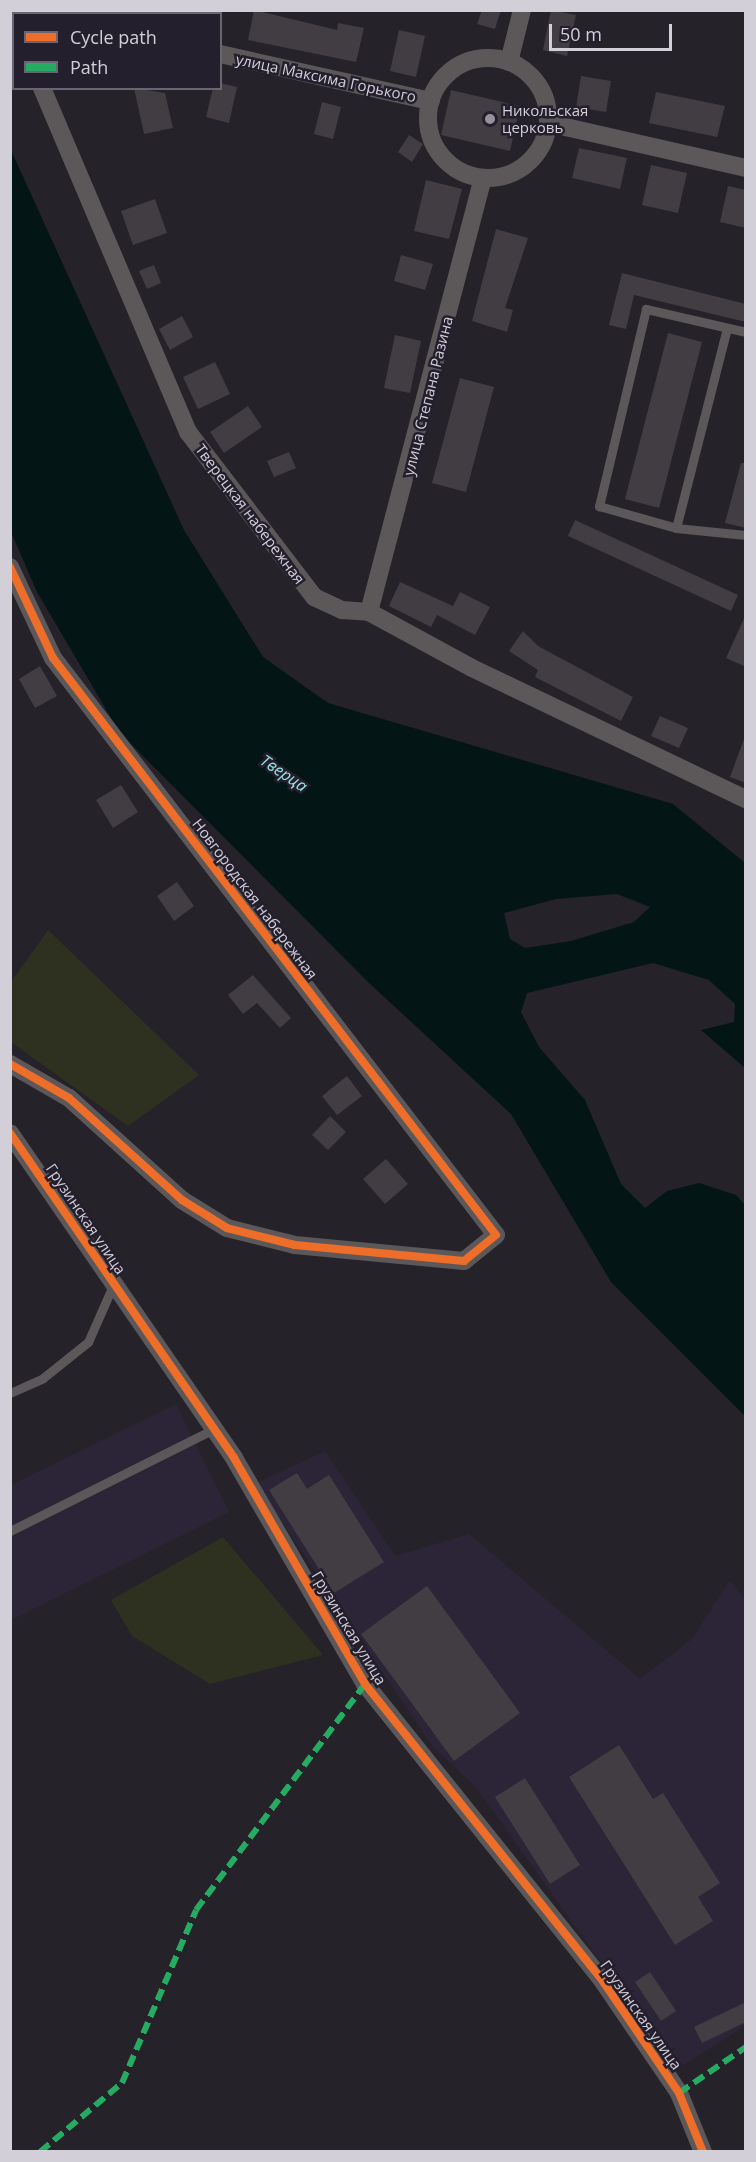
<!DOCTYPE html>
<html>
<head>
<meta charset="utf-8">
<style>
  body { margin:0 }
  #map { position:relative; width:756px; height:2162px; overflow:hidden; background:#25222a; font-family:"Open Sans",sans-serif }
  div>[style] { position:absolute }
  [style*='--x'] { left:calc(var(--x)*1px); top:calc(var(--y)*1px); width:calc(var(--w)*1px); rotate:calc(var(--a)*1deg) }
  .built>* { inset:0; background:#2c2538 }
  .green>* { inset:0; background:#2e3120 }
  .water>* { inset:0; background:#041516 }
  .building>* { inset:0; background:#413d43 }
  .service>* { height:9px; margin:-4.5px; padding:0 4.5px; transform-origin:4.5px; border-radius:4.5px; background:#5c585a }
  .minor>* { height:18px; margin:-9px; padding:0 9px; transform-origin:9px; border-radius:9px; background:#5c585a }
  .minor>.ring { margin:-9px; padding:0; box-sizing:content-box; background:none; border:18px solid #5c585a; border-radius:50% }
  .quiet>* { height:6px; margin-top:-3px; transform-origin:0; background:repeating-linear-gradient(90deg,#26ab63 0 12px,transparent 0 18px) }
  .cycleway>* { height:8px; margin:-4px; padding:0 4px; transform-origin:4px; border-radius:4px; background:#ee6e29 }
  .dots>* { width:16px; height:16px; translate:-50% -50%; box-sizing:border-box; border:3px solid #241f2d; border-radius:50% }
  span { translate:-50% -50%; white-space:nowrap; text-align:center; line-height:1.15; -webkit-text-stroke:5px #241f2d; paint-order:stroke }
  .street-label { font-size:15px; color:#d3cfd9 }
  .poi-label { font-size:15px; color:#d3cfd9 }
  .left { translate:0 -50%; text-align:left }
  .water-label { font-size:16px; color:#97e5e6; font-style:italic }
  .frame { position:absolute; inset:0; border:12px solid #d3cfd9; pointer-events:none }
  .legend { position:absolute; left:12px; top:12px; width:210px; height:78px; box-sizing:border-box; background:#241f2d; border:2px solid #6a6572; margin:0; padding:8px 10px; list-style:none; font-size:18px; color:#d3cfd9 }
  .legend li { display:flex; align-items:center; gap:12px; height:30px }
  .legend b { width:30px; border:2px solid #6a6572 }
  .scale { position:absolute; left:549px; top:24px; width:123px; height:27px; box-sizing:border-box; border:3px solid #d3cfd9; border-top:0; padding-left:8px; font-size:18px; line-height:21px; white-space:nowrap; color:#d3cfd9; -webkit-text-stroke:4px #241f2d; paint-order:stroke }
</style>
</head>
<body>
<div id="map">
  <div class="built">
    <div style="clip-path:polygon(176px 1404px,229px 1512px,11px 1620px,11px 1485px)"></div>
    <div style="clip-path:polygon(325px 1451px,395px 1556px,469px 1534px,640px 1679px,692px 1639px,730px 1580px,746px 1601px,745px 2026px,677px 2069px,475px 1786px,432px 1746px,256px 1483px)"></div>
  </div>
  <div class="green">
    <div style="clip-path:polygon(48px 930px,199px 1075px,128px 1126px,11px 1042px,11px 982px)"></div>
    <div style="clip-path:polygon(223px 1537px,323px 1655px,210px 1684px,132px 1636px,111px 1600px)"></div>
  </div>
  <div class="water">
    <div style="clip-path:polygon(evenodd,10px 148px,184px 530px,263px 657px,328px 703px,673px 804px,745px 863px,745px 1068px,701px 1030px,734px 1022px,735px 1004px,709px 980px,653px 963px,527px 993px,521px 1012px,539px 1047px,585px 1100px,621px 1184px,645px 1208px,667px 1191px,699px 1183px,736px 1195px,745px 1205px,745px 1416px,611px 1282px,511px 1114px,369px 983px,120px 733px,37px 592px,11px 532px,10px 148px,617px 894px,650px 907px,634px 922px,571px 941px,525px 948px,510px 939px,504px 913px,556px 899px,617px 894px)"></div>
  </div>
  <div class="building">
    <div style="clip-path:polygon(254px 10px,337px 30px,338px 23px,364px 28px,356px 62px,248px 40px)"></div>
    <div style="clip-path:polygon(482px 10px,501px 10px,495px 29px,477px 24px)"></div>
    <div style="clip-path:polygon(551px 10px,576px 15px,567px 56px,543px 50px)"></div>
    <div style="clip-path:polygon(399px 30px,425px 36px,416px 77px,390px 71px)"></div>
    <div style="clip-path:polygon(581px 76px,611px 81px,606px 112px,576px 107px)"></div>
    <div style="clip-path:polygon(220px 83px,237px 87px,229px 123px,206px 117px,213px 88px,220px 88px)"></div>
    <div style="clip-path:polygon(134px 88px,165px 93px,173px 128px,144px 134px)"></div>
    <div style="clip-path:polygon(451px 90px,520px 106px,510px 151px,441px 135px)"></div>
    <div style="clip-path:polygon(656px 92px,725px 106px,717px 137px,649px 123px)"></div>
    <div style="clip-path:polygon(322px 102px,341px 107px,333px 139px,314px 134px)"></div>
    <div style="clip-path:polygon(409px 135px,423px 144px,412px 162px,398px 152px)"></div>
    <div style="clip-path:polygon(579px 148px,627px 158px,620px 189px,572px 178px)"></div>
    <div style="clip-path:polygon(651px 165px,687px 173px,678px 213px,642px 205px)"></div>
    <div style="clip-path:polygon(426px 180px,462px 189px,449px 239px,414px 231px)"></div>
    <div style="clip-path:polygon(728px 186px,746px 190px,746px 228px,720px 222px)"></div>
    <div style="clip-path:polygon(155px 199px,167px 233px,133px 245px,121px 211px)"></div>
    <div style="clip-path:polygon(496px 229px,528px 238px,505px 308px,513px 310px,507px 332px,472px 321px)"></div>
    <div style="clip-path:polygon(401px 255px,433px 264px,425px 290px,394px 281px)"></div>
    <div style="clip-path:polygon(154px 265px,161px 283px,147px 289px,139px 271px)"></div>
    <div style="clip-path:polygon(622px 273px,746px 304px,746px 322px,634px 295px,626px 329px,609px 325px)"></div>
    <div style="clip-path:polygon(182px 316px,193px 337px,170px 350px,159px 329px)"></div>
    <div style="clip-path:polygon(668px 333px,702px 342px,659px 508px,625px 499px)"></div>
    <div style="clip-path:polygon(395px 335px,421px 341px,410px 393px,384px 388px)"></div>
    <div style="clip-path:polygon(215px 362px,230px 394px,198px 409px,183px 377px)"></div>
    <div style="clip-path:polygon(460px 378px,494px 387px,466px 492px,432px 483px)"></div>
    <div style="clip-path:polygon(248px 406px,262px 427px,224px 453px,210px 432px)"></div>
    <div style="clip-path:polygon(289px 452px,296px 468px,274px 477px,267px 461px)"></div>
    <div style="clip-path:polygon(741px 463px,746px 463px,746px 528px,725px 523px)"></div>
    <div style="clip-path:polygon(575px 520px,738px 595px,731px 611px,568px 536px)"></div>
    <div style="clip-path:polygon(400px 582px,453px 606px,460px 592px,490px 607px,475px 635px,437px 615px,431px 627px,389px 606px)"></div>
    <div style="clip-path:polygon(746px 614px,746px 667px,726px 658px)"></div>
    <div style="clip-path:polygon(523px 631px,538px 646px,633px 697px,621px 721px,535px 677px,538px 670px,509px 651px)"></div>
    <div style="clip-path:polygon(40px 666px,57px 696px,35px 708px,19px 679px)"></div>
    <div style="clip-path:polygon(660px 716px,688px 728px,679px 748px,651px 736px)"></div>
    <div style="clip-path:polygon(744px 739px,746px 739px,746px 783px,730px 777px)"></div>
    <div style="clip-path:polygon(121px 785px,138px 812px,113px 828px,96px 800px)"></div>
    <div style="clip-path:polygon(177px 882px,194px 906px,174px 921px,157px 896px)"></div>
    <div style="clip-path:polygon(253px 975px,291px 1018px,280px 1028px,257px 1003px,243px 1014px,228px 995px)"></div>
    <div style="clip-path:polygon(347px 1076px,362px 1096px,337px 1115px,322px 1096px)"></div>
    <div style="clip-path:polygon(330px 1116px,346px 1132px,328px 1150px,312px 1135px)"></div>
    <div style="clip-path:polygon(386px 1159px,408px 1184px,385px 1204px,363px 1179px)"></div>
    <div style="clip-path:polygon(297px 1473px,307px 1489px,329px 1475px,384px 1562px,334px 1593px,269px 1490px)"></div>
    <div style="clip-path:polygon(427px 1586px,520px 1713px,454px 1761px,361px 1634px)"></div>
    <div style="clip-path:polygon(619px 1745px,653px 1799px,663px 1793px,720px 1883px,698px 1897px,713px 1921px,675px 1945px,569px 1777px)"></div>
    <div style="clip-path:polygon(525px 1778px,580px 1865px,550px 1884px,495px 1797px)"></div>
    <div style="clip-path:polygon(650px 1972px,676px 2011px,661px 2021px,635px 1982px)"></div>
    <div style="clip-path:polygon(746px 2002px,746px 2022px,702px 2043px,694px 2027px)"></div>
  </div>
  <div class="service">
    <div style="--x:746;--y:332;--w:103;--a:-167"></div>
    <div style="--x:646;--y:309;--w:203;--a:103.4"></div>
    <div style="--x:599;--y:506;--w:80;--a:15.9"></div>
    <div style="--x:676;--y:528;--w:70;--a:5.7"></div>
    <div style="--x:676;--y:528;--w:206;--a:-75.7"></div>
    <div style="--x:10;--y:1393;--w:36;--a:-24"></div>
    <div style="--x:43;--y:1378;--w:58;--a:-38.7"></div>
    <div style="--x:88;--y:1342;--w:64;--a:-66.2"></div>
    <div style="--x:10;--y:1531;--w:228;--a:-26.6"></div>
  </div>
  <div class="minor">
    <div style="--x:14;--y:10;--w:4;--a:76"></div>
    <div style="--x:174;--y:10;--w:4;--a:76"></div>
    <div style="--x:220;--y:54;--w:216;--a:12.6"></div>
    <div class="ring" style="left:428px;top:58px;width:102px;height:102px"></div>
    <div style="--x:509;--y:62;--w:54;--a:-76"></div>
    <div style="--x:42;--y:88;--w:374;--a:67"></div>
    <div style="--x:188;--y:432;--w:208;--a:52.6"></div>
    <div style="--x:314;--y:597;--w:31;--a:25"></div>
    <div style="--x:342;--y:610;--w:27;--a:4"></div>
    <div style="--x:369;--y:612;--w:117;--a:28.5"></div>
    <div style="--x:472;--y:668;--w:304;--a:25.6"></div>
    <div style="--x:548;--y:123;--w:203;--a:12.8"></div>
    <div style="--x:10;--y:567;--w:101;--a:64.7"></div>
    <div style="--x:53;--y:658;--w:727;--a:52.48"></div>
    <div style="--x:496;--y:1235;--w:41;--a:140.9"></div>
    <div style="--x:464;--y:1261;--w:170;--a:-174.6"></div>
    <div style="--x:295;--y:1245;--w:70;--a:-166"></div>
    <div style="--x:227;--y:1228;--w:53;--a:-148.1"></div>
    <div style="--x:182;--y:1200;--w:152;--a:-137.9"></div>
    <div style="--x:69;--y:1098;--w:68;--a:-150"></div>
    <div style="--x:369;--y:612;--w:449;--a:-75.3"></div>
    <div style="--x:10;--y:1133;--w:395;--a:55.4"></div>
    <div style="--x:234;--y:1458;--w:261;--a:59.9"></div>
    <div style="--x:365;--y:1684;--w:376;--a:51.3"></div>
    <div style="--x:600;--y:1977;--w:140;--a:55.7"></div>
    <div style="--x:679;--y:2093;--w:64;--a:67.9"></div>
  </div>
  <div class="quiet">
    <div style="--x:679;--y:2093;--w:81;--a:-34.5"></div>
    <div style="--x:40;--y:2152;--w:107;--a:-40.1"></div>
    <div style="--x:122;--y:2083;--w:188;--a:-66.8"></div>
    <div style="--x:196;--y:1910;--w:282;--a:-53.2"></div>
  </div>
  <div class="cycleway">
    <div style="--x:10;--y:567;--w:101;--a:64.7"></div>
    <div style="--x:53;--y:658;--w:727;--a:52.48"></div>
    <div style="--x:496;--y:1235;--w:41;--a:140.9"></div>
    <div style="--x:464;--y:1261;--w:170;--a:-174.6"></div>
    <div style="--x:295;--y:1245;--w:70;--a:-166"></div>
    <div style="--x:227;--y:1228;--w:53;--a:-148.1"></div>
    <div style="--x:182;--y:1200;--w:152;--a:-137.9"></div>
    <div style="--x:69;--y:1098;--w:68;--a:-150"></div>
    <div style="--x:10;--y:1133;--w:395;--a:55.4"></div>
    <div style="--x:234;--y:1458;--w:261;--a:59.9"></div>
    <div style="--x:365;--y:1684;--w:376;--a:51.3"></div>
    <div style="--x:600;--y:1977;--w:140;--a:55.7"></div>
    <div style="--x:679;--y:2093;--w:64;--a:67.9"></div>
  </div>
  <div class="dots">
    <div style="left:490px;top:119px;background:#96929c"></div>
  </div>
  <div class="street-label">
    <span style="left:326px;top:78px;rotate:12deg">улица Максима Горького</span>
    <span style="left:428px;top:396px;rotate:-76deg">улица Степана Разина</span>
    <span style="left:250px;top:514px;rotate:53deg">Тверецкая набережная</span>
    <span style="left:255px;top:899px;rotate:53deg">Новгородская набережная</span>
    <span style="left:86px;top:1219px;rotate:56deg">Грузинская улица</span>
    <span style="left:349px;top:1628px;rotate:59deg">Грузинская улица</span>
    <span style="left:641px;top:2015px;rotate:55deg">Грузинская улица</span>
  </div>
  <div class="poi-label">
    <span class="left" style="left:502px;top:119px">Никольская<br>церковь</span>
  </div>
  <div class="water-label">
    <span style="left:284px;top:773px;rotate:34deg">Тверца</span>
  </div>
  <div class="frame"></div>
  <ul class="legend">
  <li><b style="height:8px;background:#ee6e29"></b>Cycle path</li>
  <li><b style="height:8px;background:#26ab63"></b>Path</li>
  </ul>
  <div class="scale">50 m</div>
</div>
</body>
</html>
